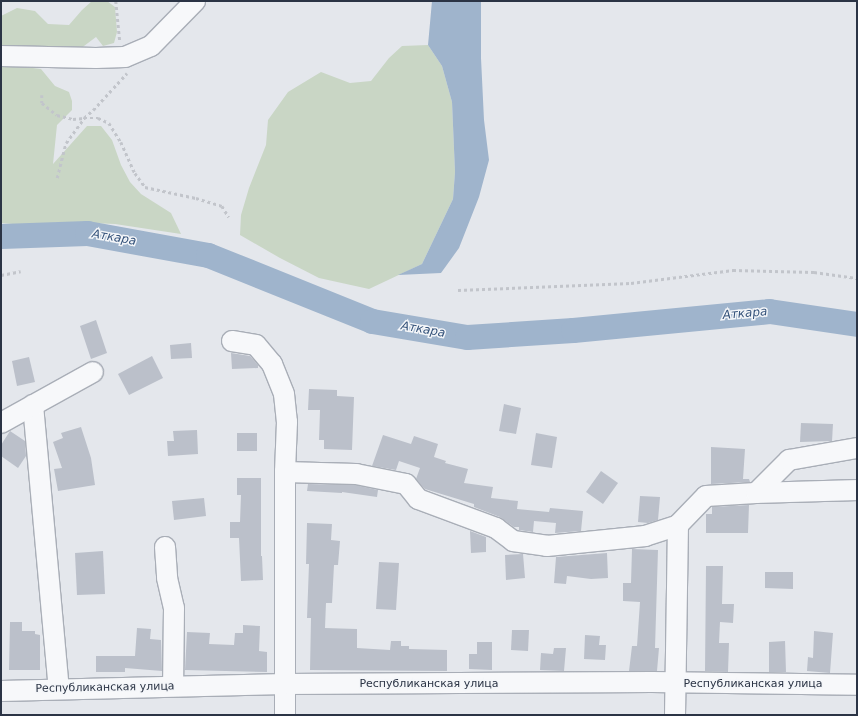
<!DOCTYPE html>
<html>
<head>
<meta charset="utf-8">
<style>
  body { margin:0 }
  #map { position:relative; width:858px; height:716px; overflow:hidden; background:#e4e7ec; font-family:"DejaVu Sans",sans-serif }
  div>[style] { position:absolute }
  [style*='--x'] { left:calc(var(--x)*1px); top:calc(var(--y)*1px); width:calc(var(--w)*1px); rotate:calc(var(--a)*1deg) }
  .green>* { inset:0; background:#c9d6c5 }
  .water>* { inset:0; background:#9fb4cc }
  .river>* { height:25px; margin:-12.5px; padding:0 12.5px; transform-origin:12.5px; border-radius:12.5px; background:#9fb4cc }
  .building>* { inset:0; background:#bbc0ca }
  .path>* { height:2.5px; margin-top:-1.25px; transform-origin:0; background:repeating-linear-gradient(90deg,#c2c5cb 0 3px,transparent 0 6px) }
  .roads { filter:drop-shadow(1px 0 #a9aeb7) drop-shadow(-1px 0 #a9aeb7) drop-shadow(0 1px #a9aeb7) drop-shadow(0 -1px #a9aeb7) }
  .minor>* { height:20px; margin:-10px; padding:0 10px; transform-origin:10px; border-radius:10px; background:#f7f8fa }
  span { translate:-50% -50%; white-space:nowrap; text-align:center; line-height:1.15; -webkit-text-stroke:3px #f4f6f9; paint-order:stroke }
  .street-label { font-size:11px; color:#2b3445 }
  .water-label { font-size:12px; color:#34527a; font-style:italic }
  .frame { position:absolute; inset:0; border:2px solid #2b3445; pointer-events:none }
</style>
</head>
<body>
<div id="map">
  <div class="green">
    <div style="clip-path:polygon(92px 1px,107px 1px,115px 7px,117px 32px,114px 43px,103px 46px,96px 37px,76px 52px,1px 48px,1px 16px,17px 8px,35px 11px,48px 24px,69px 25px,82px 10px)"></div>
    <div style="clip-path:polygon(428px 45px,442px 66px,452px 102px,455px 172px,453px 199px,422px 264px,369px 289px,319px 278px,280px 258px,240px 235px,241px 215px,249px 188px,266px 145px,268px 120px,288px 92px,321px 72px,350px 83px,371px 81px,389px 58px,402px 46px)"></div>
    <div style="clip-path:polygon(1px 64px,41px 69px,55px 86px,69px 92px,72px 101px,72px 110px,57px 125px,53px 164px,87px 126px,101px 126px,112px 140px,121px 165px,130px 182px,141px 194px,171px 213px,181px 234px,115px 224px,66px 222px,24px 225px,1px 223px)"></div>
  </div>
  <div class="water">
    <div style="clip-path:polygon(432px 1px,481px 1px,481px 58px,484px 120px,489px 160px,479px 197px,459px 248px,441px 273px,398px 275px,422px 264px,453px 199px,455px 172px,452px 102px,442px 66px,428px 45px)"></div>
  </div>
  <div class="river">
    <div style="--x:1;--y:236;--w:86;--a:-2"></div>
    <div style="--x:87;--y:233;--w:123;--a:10.3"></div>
    <div style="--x:208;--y:255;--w:177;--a:21.9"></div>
    <div style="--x:372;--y:321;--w:96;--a:9.6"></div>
    <div style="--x:467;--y:337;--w:106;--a:-3.8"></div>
    <div style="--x:573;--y:330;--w:197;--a:-5.5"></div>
    <div style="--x:769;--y:311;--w:89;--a:8.4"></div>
  </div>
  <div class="building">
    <div style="clip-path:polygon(96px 320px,107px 353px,91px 359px,80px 326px)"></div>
    <div style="clip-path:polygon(191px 343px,192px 358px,171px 359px,170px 345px)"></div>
    <div style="clip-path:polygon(231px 353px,250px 356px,258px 365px,258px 368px,232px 369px)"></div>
    <div style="clip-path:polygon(152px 356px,163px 378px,129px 395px,118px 374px)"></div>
    <div style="clip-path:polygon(29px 357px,35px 382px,17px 386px,12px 361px)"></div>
    <div style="clip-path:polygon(309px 389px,337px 390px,337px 396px,354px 397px,352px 450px,324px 449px,324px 440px,319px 440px,320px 410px,308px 410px)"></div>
    <div style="clip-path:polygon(504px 404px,521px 408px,516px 434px,499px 431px)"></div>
    <div style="clip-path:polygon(801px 423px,833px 424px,832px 441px,800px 442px)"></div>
    <div style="clip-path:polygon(81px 427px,91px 458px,95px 485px,58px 491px,54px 469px,62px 468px,53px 442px,63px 438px,61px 433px)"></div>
    <div style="clip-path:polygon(197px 430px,198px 454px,168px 456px,167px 441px,174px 441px,173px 431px)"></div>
    <div style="clip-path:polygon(10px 431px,25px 441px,26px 456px,18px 468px,1px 456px,1px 445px)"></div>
    <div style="clip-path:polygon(237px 433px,257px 433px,257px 451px,237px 451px)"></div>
    <div style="clip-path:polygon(536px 433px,557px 437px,552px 468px,531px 465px)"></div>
    <div style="clip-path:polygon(383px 435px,411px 444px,414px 436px,438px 444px,434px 457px,446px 461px,445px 463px,468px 469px,464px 483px,493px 487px,491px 498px,518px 501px,517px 509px,549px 512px,550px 508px,583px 511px,581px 531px,555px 533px,556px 523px,534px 521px,533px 532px,519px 530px,519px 527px,514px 527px,500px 517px,474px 507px,474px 504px,425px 489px,416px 479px,420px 468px,399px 461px,396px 470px,372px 466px)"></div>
    <div style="clip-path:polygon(711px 447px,745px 449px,743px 479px,749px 479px,750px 482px,711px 484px)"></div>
    <div style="clip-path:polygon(601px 471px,618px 483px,603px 504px,586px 492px)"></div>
    <div style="clip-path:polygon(237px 478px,261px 478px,261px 556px,262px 556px,263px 580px,241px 581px,239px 538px,230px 538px,230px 522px,240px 522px,241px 495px,237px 495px)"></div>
    <div style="clip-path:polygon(308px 484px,355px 485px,378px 490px,377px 497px,342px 492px,342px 493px,307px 491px)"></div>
    <div style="clip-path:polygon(640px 496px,660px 497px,658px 520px,648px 523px,638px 522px)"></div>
    <div style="clip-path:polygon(204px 498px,206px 516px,174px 520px,172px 501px)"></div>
    <div style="clip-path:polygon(749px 505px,748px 533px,706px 533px,706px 514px,712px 514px,712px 507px)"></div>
    <div style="clip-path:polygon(307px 523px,332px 524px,331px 540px,340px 541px,338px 565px,334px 565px,332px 603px,326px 603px,325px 628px,357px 629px,357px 648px,390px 650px,391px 641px,401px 641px,401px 646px,409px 646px,409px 649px,447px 650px,447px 671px,310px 670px,311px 618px,307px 618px,309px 564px,306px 564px)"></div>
    <div style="clip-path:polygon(470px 531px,486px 537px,486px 552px,471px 553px)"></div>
    <div style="clip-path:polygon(632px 549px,658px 550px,655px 648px,659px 648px,657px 671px,629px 671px,632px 646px,637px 646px,640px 602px,623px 601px,623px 583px,631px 583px)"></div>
    <div style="clip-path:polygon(103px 551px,105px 594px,77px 595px,75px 553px)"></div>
    <div style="clip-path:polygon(607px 553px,608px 578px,591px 579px,567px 576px,566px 584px,554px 583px,556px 557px)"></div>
    <div style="clip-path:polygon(523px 554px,525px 578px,506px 580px,505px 555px)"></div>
    <div style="clip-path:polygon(379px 562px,399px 563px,396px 610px,376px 609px)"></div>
    <div style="clip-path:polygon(706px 566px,723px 566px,722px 604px,734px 604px,733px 623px,720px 622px,719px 643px,729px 643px,728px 672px,705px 671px)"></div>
    <div style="clip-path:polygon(765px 572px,793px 572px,793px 589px,765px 588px)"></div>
    <div style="clip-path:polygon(10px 622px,22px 622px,22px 631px,35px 631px,35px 634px,40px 635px,40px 670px,9px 670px)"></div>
    <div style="clip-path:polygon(243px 625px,260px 626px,259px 651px,267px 652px,267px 672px,185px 670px,187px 632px,210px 633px,209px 644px,234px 645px,235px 633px,243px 633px)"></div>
    <div style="clip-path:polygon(137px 628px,151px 629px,150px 639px,161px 640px,162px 671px,125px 668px,125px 672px,96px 672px,96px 656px,135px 656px)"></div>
    <div style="clip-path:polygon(512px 630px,529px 630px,528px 651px,511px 650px)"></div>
    <div style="clip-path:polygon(814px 631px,833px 633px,830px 673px,807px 671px,808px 657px,813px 658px)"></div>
    <div style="clip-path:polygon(585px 635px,600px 636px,599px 645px,606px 645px,605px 660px,584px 659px)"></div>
    <div style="clip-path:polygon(785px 641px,786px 672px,769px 672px,769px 642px)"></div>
    <div style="clip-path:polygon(477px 642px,492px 642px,492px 670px,469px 669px,469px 654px,477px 654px)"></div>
    <div style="clip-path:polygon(554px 648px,566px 648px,564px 671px,540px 670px,541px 653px,553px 654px)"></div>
  </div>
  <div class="path">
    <div style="--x:116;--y:1;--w:41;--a:84.4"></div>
    <div style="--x:42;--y:95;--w:8;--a:90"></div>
    <div style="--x:42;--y:103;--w:19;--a:39"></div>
    <div style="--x:57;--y:115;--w:16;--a:14"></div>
    <div style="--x:73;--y:119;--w:11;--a:-5"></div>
    <div style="--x:84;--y:118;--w:12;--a:-42"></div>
    <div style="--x:93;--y:110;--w:50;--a:-47.4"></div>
    <div style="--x:57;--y:178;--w:36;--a:-76"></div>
    <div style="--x:66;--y:143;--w:31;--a:-54"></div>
    <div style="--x:84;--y:118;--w:14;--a:0"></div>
    <div style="--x:98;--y:118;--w:12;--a:24"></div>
    <div style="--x:109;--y:123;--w:22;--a:58"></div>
    <div style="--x:121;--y:142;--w:34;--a:66"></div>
    <div style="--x:135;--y:173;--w:17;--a:54"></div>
    <div style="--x:145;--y:187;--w:52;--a:12.2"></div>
    <div style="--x:196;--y:198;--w:27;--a:17"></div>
    <div style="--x:222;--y:206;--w:13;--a:58"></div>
    <div style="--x:1;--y:275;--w:20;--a:-11"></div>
    <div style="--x:458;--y:290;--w:173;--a:-2.3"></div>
    <div style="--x:631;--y:283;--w:103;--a:-7.3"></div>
    <div style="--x:733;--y:270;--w:81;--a:1.4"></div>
    <div style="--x:814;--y:272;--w:43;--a:7.9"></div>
  </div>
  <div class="roads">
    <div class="minor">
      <div style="--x:1;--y:56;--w:95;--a:1.2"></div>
      <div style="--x:96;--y:58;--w:29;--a:-2"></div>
      <div style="--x:125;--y:57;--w:28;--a:-23"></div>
      <div style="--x:151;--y:46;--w:63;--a:-45.6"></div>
      <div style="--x:232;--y:341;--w:24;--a:9"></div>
      <div style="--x:256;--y:345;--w:25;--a:50"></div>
      <div style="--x:272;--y:364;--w:32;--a:68"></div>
      <div style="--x:284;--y:394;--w:28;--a:84"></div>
      <div style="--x:287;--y:422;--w:50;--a:92.3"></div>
      <div style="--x:285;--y:472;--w:243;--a:90"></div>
      <div style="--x:33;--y:405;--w:284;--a:84.8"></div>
      <div style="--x:1;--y:423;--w:105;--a:-29"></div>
      <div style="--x:285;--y:472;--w:71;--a:1.6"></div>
      <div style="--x:356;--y:474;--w:51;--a:11.3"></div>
      <div style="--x:406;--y:484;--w:19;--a:51"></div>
      <div style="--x:418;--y:499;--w:83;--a:20.4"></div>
      <div style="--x:496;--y:528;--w:21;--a:37"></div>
      <div style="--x:513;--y:541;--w:34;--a:8"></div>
      <div style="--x:547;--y:546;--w:99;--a:-5.8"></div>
      <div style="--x:645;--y:536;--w:35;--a:-18"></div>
      <div style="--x:756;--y:493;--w:47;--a:-45"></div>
      <div style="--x:789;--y:460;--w:69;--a:-10"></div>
      <div style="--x:165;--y:547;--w:31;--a:86"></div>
      <div style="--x:167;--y:578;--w:31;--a:77"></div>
      <div style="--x:174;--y:608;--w:78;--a:90.7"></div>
      <div style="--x:1;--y:691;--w:284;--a:-1.4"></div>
      <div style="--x:285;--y:684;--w:367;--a:-0.3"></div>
      <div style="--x:652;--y:682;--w:205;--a:0.8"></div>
      <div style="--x:675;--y:715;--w:190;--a:-89.1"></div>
      <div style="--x:678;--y:525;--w:40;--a:-46"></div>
      <div style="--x:706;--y:496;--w:50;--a:-3.4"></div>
      <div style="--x:756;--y:493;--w:101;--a:-1.7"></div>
    </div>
  </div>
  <div class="street-label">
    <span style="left:429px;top:684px">Республиканская улица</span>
    <span style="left:753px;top:684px">Республиканская улица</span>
    <span style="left:105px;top:688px;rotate:-1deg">Республиканская улица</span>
  </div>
  <div class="water-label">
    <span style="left:114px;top:238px;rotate:10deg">Аткара</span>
    <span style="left:745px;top:314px;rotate:-5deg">Аткара</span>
    <span style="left:423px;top:330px;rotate:10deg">Аткара</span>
  </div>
  <div class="frame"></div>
</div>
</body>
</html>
